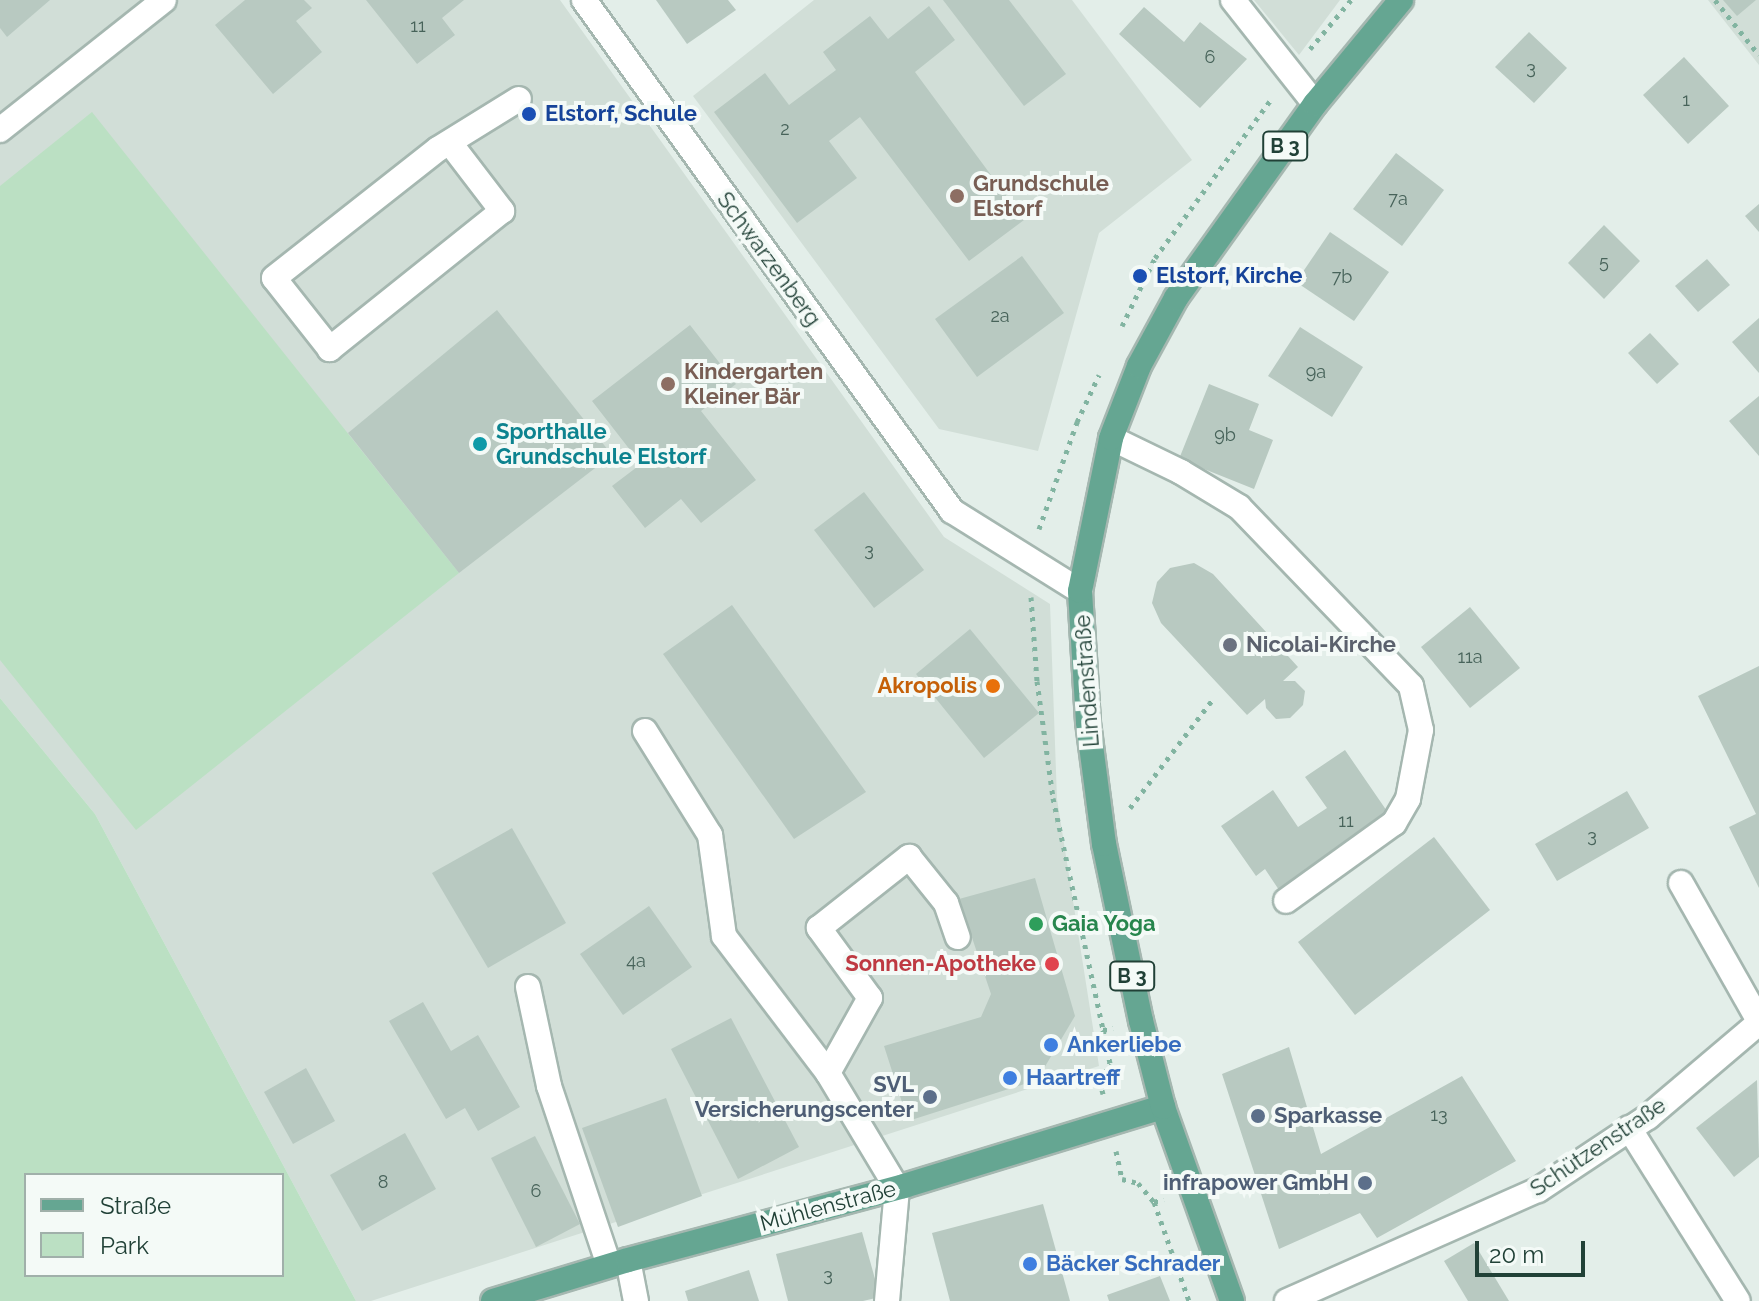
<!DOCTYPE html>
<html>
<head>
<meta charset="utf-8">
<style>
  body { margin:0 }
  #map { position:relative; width:1759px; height:1301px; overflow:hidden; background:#e3eee9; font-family:Raleway,sans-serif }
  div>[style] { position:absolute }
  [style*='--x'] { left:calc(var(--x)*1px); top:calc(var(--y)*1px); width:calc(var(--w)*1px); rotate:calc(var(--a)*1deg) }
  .built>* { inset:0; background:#d1ded7 }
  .green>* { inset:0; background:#bbe0c3 }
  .building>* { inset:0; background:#b8c9c1 }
  .path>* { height:5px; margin-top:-2.5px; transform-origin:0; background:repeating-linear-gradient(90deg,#82b4a1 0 4px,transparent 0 10px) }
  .roads { filter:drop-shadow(2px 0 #a5b7b0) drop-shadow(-2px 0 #a5b7b0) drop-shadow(0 2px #a5b7b0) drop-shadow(0 -2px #a5b7b0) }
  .minor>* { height:24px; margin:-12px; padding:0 12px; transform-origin:12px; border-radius:12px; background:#fff }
  .major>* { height:24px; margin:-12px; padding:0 12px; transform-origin:12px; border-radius:12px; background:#65a692 }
  .dots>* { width:22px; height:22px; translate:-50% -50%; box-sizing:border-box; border:4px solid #f4faf7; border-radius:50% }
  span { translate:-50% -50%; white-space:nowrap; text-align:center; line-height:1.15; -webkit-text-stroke:8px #f4faf7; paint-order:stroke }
  .number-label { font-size:18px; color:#47635a }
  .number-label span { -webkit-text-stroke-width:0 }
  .shield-label span { padding:2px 6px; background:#f4faf7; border:2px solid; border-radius:6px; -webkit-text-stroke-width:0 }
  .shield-label { font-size:20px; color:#214137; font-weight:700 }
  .transit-label { font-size:22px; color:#164399; font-weight:700 }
  .left { translate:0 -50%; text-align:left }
  .education-label { font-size:22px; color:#785e54; font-weight:700 }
  .street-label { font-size:22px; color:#214137 }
  .culture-label { font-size:22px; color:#0d838f; font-weight:700 }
  .worship-label { font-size:22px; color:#5b616d; font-weight:700 }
  .food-label { font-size:22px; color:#c56008; font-weight:700 }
  .right { translate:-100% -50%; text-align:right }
  .leisure-label { font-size:22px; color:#27864d; font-weight:700 }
  .health-label { font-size:22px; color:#be3a42; font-weight:700 }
  .shop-label { font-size:22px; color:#366cbe; font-weight:700 }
  .service-label { font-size:22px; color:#4e5e75; font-weight:700 }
  .legend { position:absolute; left:24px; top:1173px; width:260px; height:104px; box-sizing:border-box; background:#f4faf7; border:2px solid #a0b0aa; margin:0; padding:10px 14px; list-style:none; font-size:24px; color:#214137 }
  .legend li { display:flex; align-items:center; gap:16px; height:40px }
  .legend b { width:40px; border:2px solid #a0b0aa }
  .scale { position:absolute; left:1475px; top:1241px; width:110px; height:36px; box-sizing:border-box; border:4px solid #214137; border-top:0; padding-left:10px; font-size:24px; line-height:28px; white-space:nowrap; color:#214137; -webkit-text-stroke:6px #f4faf7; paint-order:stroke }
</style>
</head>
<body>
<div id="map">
  <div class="built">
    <div style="clip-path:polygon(0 0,560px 0,944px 537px,1050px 604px,1057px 799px,1099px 1066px,371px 1301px,356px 1301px,95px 814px,0 698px)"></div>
    <div style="clip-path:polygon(814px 0,1072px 0,1192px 160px,1099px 233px,1038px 451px,939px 429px,693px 96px)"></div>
    <div style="clip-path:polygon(1254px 0,1340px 0,1299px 55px)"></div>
    <div style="clip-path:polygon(1708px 0,1759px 0,1759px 65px)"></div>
  </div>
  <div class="green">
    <div style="clip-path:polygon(92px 112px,459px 573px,136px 830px,0 660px,0 186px)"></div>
    <div style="clip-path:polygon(evenodd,0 698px,95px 814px,356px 1301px,0 1301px,0 698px,282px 1175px,282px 1275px,26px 1275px,26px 1175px,282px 1175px)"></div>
  </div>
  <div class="building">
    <div style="clip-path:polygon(0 0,50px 0,7px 37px,0 28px)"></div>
    <div style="clip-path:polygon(245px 0,304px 0,312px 8px,296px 21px,322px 52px,273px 94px,215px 25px)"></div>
    <div style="clip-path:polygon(366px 0,464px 0,442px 18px,455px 35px,417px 64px)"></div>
    <div style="clip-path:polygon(656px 0,728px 0,736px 10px,687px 44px)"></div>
    <div style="clip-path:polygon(943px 0,1009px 0,1066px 74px,1024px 106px)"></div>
    <div style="clip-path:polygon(1723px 0,1756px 0,1737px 16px)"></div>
    <div style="clip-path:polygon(929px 6px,955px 40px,915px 72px,1024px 220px,969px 261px,860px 117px,829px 141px,857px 178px,797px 223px,714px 112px,765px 73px,789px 105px,836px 70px,823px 52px,870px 16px,888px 39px)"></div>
    <div style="clip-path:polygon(1144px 7px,1184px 42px,1200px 22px,1247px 59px,1200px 108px,1119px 34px)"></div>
    <div style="clip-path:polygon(1529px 32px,1567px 68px,1534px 103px,1495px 67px)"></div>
    <div style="clip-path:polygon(1684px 57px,1729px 106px,1688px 144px,1643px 95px)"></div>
    <div style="clip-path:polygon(1396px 153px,1444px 190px,1402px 246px,1353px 209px)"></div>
    <div style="clip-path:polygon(1759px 204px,1759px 232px,1745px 216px)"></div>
    <div style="clip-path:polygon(1604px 225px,1640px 261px,1604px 299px,1568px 263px)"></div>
    <div style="clip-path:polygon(1330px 232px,1389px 272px,1354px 321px,1296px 282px)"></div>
    <div style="clip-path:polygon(1022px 256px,1064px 313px,977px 377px,935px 319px)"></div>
    <div style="clip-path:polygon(1707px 259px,1730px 285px,1698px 312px,1675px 286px)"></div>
    <div style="clip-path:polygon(497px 310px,612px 455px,459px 573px,348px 433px)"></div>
    <div style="clip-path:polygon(1759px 318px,1759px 373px,1732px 342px)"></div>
    <div style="clip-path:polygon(690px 325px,736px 384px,701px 411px,756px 480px,701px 523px,681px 499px,645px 528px,612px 486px,641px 464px,592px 401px)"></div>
    <div style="clip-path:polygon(1300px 327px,1363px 367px,1332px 417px,1268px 376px)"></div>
    <div style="clip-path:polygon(1650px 333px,1679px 364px,1657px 384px,1628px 353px)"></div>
    <div style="clip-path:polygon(1209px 384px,1259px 404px,1249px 430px,1273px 440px,1254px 489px,1179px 459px)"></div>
    <div style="clip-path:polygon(1759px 396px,1759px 456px,1729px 421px)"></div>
    <div style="clip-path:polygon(864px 492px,924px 570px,874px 608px,814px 530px)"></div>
    <div style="clip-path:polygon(1194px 563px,1213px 574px,1298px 667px,1283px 681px,1295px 681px,1305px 691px,1303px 705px,1290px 718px,1276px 719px,1266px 708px,1265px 699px,1247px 715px,1161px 623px,1152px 603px,1157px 582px,1170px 568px)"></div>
    <div style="clip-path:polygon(732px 605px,866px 792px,794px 839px,663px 654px)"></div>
    <div style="clip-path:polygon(1470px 607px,1520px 668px,1470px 708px,1421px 647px)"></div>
    <div style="clip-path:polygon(970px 629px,1039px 713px,984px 758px,916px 674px)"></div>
    <div style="clip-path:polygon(1759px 666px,1759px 888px,1729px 827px,1756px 814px,1698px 696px)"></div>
    <div style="clip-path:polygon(1345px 750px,1391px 817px,1281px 893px,1265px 869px,1256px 876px,1221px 826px,1273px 790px,1298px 827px,1327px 808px,1305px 777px)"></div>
    <div style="clip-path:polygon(1627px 791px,1649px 828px,1557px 881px,1535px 844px)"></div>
    <div style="clip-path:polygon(512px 828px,566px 923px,488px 968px,432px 873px)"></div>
    <div style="clip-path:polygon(1434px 837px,1490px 910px,1355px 1015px,1298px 942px)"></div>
    <div style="clip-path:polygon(1035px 878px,1075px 1016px,1037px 1080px,908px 1121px,884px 1046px,981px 1017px,991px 994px,959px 899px)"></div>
    <div style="clip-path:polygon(649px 906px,692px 967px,623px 1015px,580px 954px)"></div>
    <div style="clip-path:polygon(423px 1002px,451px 1051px,478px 1035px,520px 1107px,478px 1131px,465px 1108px,446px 1119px,389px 1021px)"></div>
    <div style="clip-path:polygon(731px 1018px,799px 1147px,738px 1179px,671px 1049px)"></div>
    <div style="clip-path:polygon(1289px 1047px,1321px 1154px,1462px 1076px,1516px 1161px,1377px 1238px,1360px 1213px,1279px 1249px,1222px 1074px)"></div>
    <div style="clip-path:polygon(306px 1068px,335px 1121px,293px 1144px,264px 1092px)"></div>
    <div style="clip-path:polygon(1757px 1080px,1759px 1157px,1734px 1177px,1696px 1128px)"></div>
    <div style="clip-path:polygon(666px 1098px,702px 1196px,618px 1227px,582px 1128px)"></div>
    <div style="clip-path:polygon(405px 1133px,436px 1189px,362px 1231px,330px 1175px)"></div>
    <div style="clip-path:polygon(535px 1136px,580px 1224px,536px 1247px,491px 1158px)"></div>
    <div style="clip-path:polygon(1043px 1204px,1070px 1301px,950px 1301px,932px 1233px)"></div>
    <div style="clip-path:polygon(862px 1232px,880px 1297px,863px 1301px,788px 1301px,776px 1254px)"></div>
    <div style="clip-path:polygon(1474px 1243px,1509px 1301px,1468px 1301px,1444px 1261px)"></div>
    <div style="clip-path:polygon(749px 1270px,759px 1301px,688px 1301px,685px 1291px)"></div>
    <div style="clip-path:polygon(1160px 1276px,1170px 1301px,1109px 1301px,1107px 1295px)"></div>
  </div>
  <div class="path">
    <div style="--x:1715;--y:0;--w:70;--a:51.3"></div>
    <div style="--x:1310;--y:49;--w:64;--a:-50.1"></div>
    <div style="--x:1122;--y:326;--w:76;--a:-64.1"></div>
    <div style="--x:1155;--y:258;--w:198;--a:-53.8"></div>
    <div style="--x:1039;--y:529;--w:114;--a:-70.4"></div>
    <div style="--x:1077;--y:422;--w:52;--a:-64.9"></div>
    <div style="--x:1031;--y:597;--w:84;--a:85.9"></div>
    <div style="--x:1037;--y:681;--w:118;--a:82.2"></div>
    <div style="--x:1053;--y:798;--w:237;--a:77.8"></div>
    <div style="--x:1130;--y:808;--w:137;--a:-52.7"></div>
    <div style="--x:1103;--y:1094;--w:12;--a:-104"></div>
    <div style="--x:1100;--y:1082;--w:21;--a:-62"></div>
    <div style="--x:1110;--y:1063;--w:34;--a:-102"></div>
    <div style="--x:1103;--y:1030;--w:10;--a:-11"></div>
    <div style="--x:1116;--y:1151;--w:29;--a:78"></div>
    <div style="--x:1122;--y:1179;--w:16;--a:14"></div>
    <div style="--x:1138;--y:1183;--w:25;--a:50"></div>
    <div style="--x:1154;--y:1202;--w:10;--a:-17"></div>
    <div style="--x:1154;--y:1202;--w:105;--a:70.5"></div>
  </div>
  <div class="roads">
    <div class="minor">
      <div style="--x:584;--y:0;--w:630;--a:54.24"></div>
      <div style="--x:952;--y:511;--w:151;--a:32"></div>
      <div style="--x:1233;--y:0;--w:132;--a:51.7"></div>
      <div style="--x:0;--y:130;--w:209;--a:-38.4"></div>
      <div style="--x:450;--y:143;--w:86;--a:52.6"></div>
      <div style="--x:502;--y:211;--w:221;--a:141.3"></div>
      <div style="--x:330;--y:349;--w:90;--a:-128.3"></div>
      <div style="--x:274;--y:278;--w:209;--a:-38.2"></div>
      <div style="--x:438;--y:149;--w:95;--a:-31.7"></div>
      <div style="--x:1111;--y:438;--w:78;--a:25.9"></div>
      <div style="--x:1181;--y:472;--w:68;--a:31.1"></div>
      <div style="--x:1239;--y:507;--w:248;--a:46.1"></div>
      <div style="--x:1411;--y:686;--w:45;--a:77.2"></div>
      <div style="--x:1421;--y:730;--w:70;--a:100.7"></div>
      <div style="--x:1408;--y:799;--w:28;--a:120"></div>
      <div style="--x:1394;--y:823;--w:133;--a:144.2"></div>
      <div style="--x:645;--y:731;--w:123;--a:58"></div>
      <div style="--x:710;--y:835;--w:102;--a:82.1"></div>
      <div style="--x:724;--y:936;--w:172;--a:52.8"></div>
      <div style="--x:1681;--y:883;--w:159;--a:60.5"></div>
      <div style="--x:528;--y:987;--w:101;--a:78"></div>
      <div style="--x:549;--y:1086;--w:189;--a:71.5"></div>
      <div style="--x:1629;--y:1128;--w:204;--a:57.8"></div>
      <div style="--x:628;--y:1260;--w:42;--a:79"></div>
      <div style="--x:887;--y:1301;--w:113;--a:-84.9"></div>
      <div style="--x:897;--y:1188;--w:134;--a:-121"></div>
      <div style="--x:828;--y:1073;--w:86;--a:-60.8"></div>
      <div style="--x:870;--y:998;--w:87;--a:-126.1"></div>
      <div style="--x:819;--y:928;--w:115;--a:-38.3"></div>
      <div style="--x:909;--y:857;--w:59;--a:51.2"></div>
      <div style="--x:946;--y:903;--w:36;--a:71"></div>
      <div style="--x:1287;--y:1301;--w:274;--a:-23.9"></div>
      <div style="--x:1538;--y:1190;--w:132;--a:-33.6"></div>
      <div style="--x:1648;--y:1117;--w:145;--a:-40.3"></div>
    </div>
    <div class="major">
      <div style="--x:493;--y:1301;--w:141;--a:-16.9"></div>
      <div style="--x:628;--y:1260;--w:286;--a:-15"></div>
      <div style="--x:904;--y:1186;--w:271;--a:-17"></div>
      <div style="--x:1232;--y:1301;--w:206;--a:-109.6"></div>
      <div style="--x:1163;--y:1107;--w:89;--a:-104.3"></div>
      <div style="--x:1141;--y:1021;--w:181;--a:-101.8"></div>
      <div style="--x:1104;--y:844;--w:123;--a:-97.5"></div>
      <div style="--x:1088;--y:722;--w:131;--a:-93.5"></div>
      <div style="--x:1080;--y:591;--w:156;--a:-78.5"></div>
      <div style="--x:1111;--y:438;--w:77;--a:-68.7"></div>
      <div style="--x:1139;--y:366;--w:77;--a:-61.4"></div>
      <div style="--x:1176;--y:298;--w:239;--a:-54.4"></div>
      <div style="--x:1315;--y:104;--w:135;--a:-50.4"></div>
    </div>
  </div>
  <div class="dots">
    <div style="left:529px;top:114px;background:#1a4fb4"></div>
    <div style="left:957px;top:196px;background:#8d6e63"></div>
    <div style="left:1140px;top:276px;background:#1a4fb4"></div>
    <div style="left:668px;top:384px;background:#8d6e63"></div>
    <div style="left:480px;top:444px;background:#0f9aa8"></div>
    <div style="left:1230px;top:645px;background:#6b7280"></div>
    <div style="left:993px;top:686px;background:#e8710a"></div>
    <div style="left:1036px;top:924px;background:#2e9e5b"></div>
    <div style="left:1052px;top:964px;background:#e0444e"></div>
    <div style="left:1051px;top:1045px;background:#3f7fe0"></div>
    <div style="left:1010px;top:1078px;background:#3f7fe0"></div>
    <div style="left:930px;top:1097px;background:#5c6f8a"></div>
    <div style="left:1258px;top:1116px;background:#5c6f8a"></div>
    <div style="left:1365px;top:1183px;background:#5c6f8a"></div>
    <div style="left:1030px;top:1264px;background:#3f7fe0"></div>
  </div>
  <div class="number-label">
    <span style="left:418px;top:26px">11</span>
    <span style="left:1210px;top:57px">6</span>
    <span style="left:1531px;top:68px">3</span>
    <span style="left:1686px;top:100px">1</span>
    <span style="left:785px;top:129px">2</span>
    <span style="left:1398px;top:199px">7a</span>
    <span style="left:1604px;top:262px">5</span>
    <span style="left:1342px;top:277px">7b</span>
    <span style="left:1000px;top:316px">2a</span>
    <span style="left:1316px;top:372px">9a</span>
    <span style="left:1225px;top:435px">9b</span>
    <span style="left:869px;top:550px">3</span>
    <span style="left:1470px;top:657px">11a</span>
    <span style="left:1346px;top:821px">11</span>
    <span style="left:1592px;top:836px">3</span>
    <span style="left:636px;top:961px">4a</span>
    <span style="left:1439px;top:1115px">13</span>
    <span style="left:383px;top:1182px">8</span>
    <span style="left:536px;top:1191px">6</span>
    <span style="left:828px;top:1275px">3</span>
  </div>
  <div class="shield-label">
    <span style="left:1285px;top:146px">B 3</span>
    <span style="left:1132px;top:976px">B 3</span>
  </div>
  <div class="transit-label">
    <span class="left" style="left:545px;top:114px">Elstorf, Schule</span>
    <span class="left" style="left:1156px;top:276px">Elstorf, Kirche</span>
  </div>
  <div class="education-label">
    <span class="left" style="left:973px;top:196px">Grundschule<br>Elstorf</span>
    <span class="left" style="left:684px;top:384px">Kindergarten<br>Kleiner Bär</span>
  </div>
  <div class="street-label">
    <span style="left:769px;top:259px;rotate:54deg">Schwarzenberg</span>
    <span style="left:1087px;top:681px;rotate:-94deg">Lindenstraße</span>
    <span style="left:1598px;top:1147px;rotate:-34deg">Schützenstraße</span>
    <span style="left:828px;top:1206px;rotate:-15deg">Mühlenstraße</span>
  </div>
  <div class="culture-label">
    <span class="left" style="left:496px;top:444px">Sporthalle<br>Grundschule Elstorf</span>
  </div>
  <div class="worship-label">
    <span class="left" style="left:1246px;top:645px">Nicolai-Kirche</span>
  </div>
  <div class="food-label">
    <span class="right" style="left:977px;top:686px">Akropolis</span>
  </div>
  <div class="leisure-label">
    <span class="left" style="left:1052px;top:924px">Gaia Yoga</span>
  </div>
  <div class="health-label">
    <span class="right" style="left:1036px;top:964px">Sonnen-Apotheke</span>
  </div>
  <div class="shop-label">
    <span class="left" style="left:1067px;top:1045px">Ankerliebe</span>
    <span class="left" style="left:1026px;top:1078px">Haartreff</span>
    <span class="left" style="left:1046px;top:1264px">Bäcker Schrader</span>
  </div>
  <div class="service-label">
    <span class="right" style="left:914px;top:1097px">SVL<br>Versicherungscenter</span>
    <span class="left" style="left:1274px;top:1116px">Sparkasse</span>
    <span class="right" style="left:1349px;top:1183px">infrapower GmbH</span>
  </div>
  <ul class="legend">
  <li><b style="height:10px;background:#65a692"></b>Straße</li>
  <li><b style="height:22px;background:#bbe0c3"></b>Park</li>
  </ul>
  <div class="scale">20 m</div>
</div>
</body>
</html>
